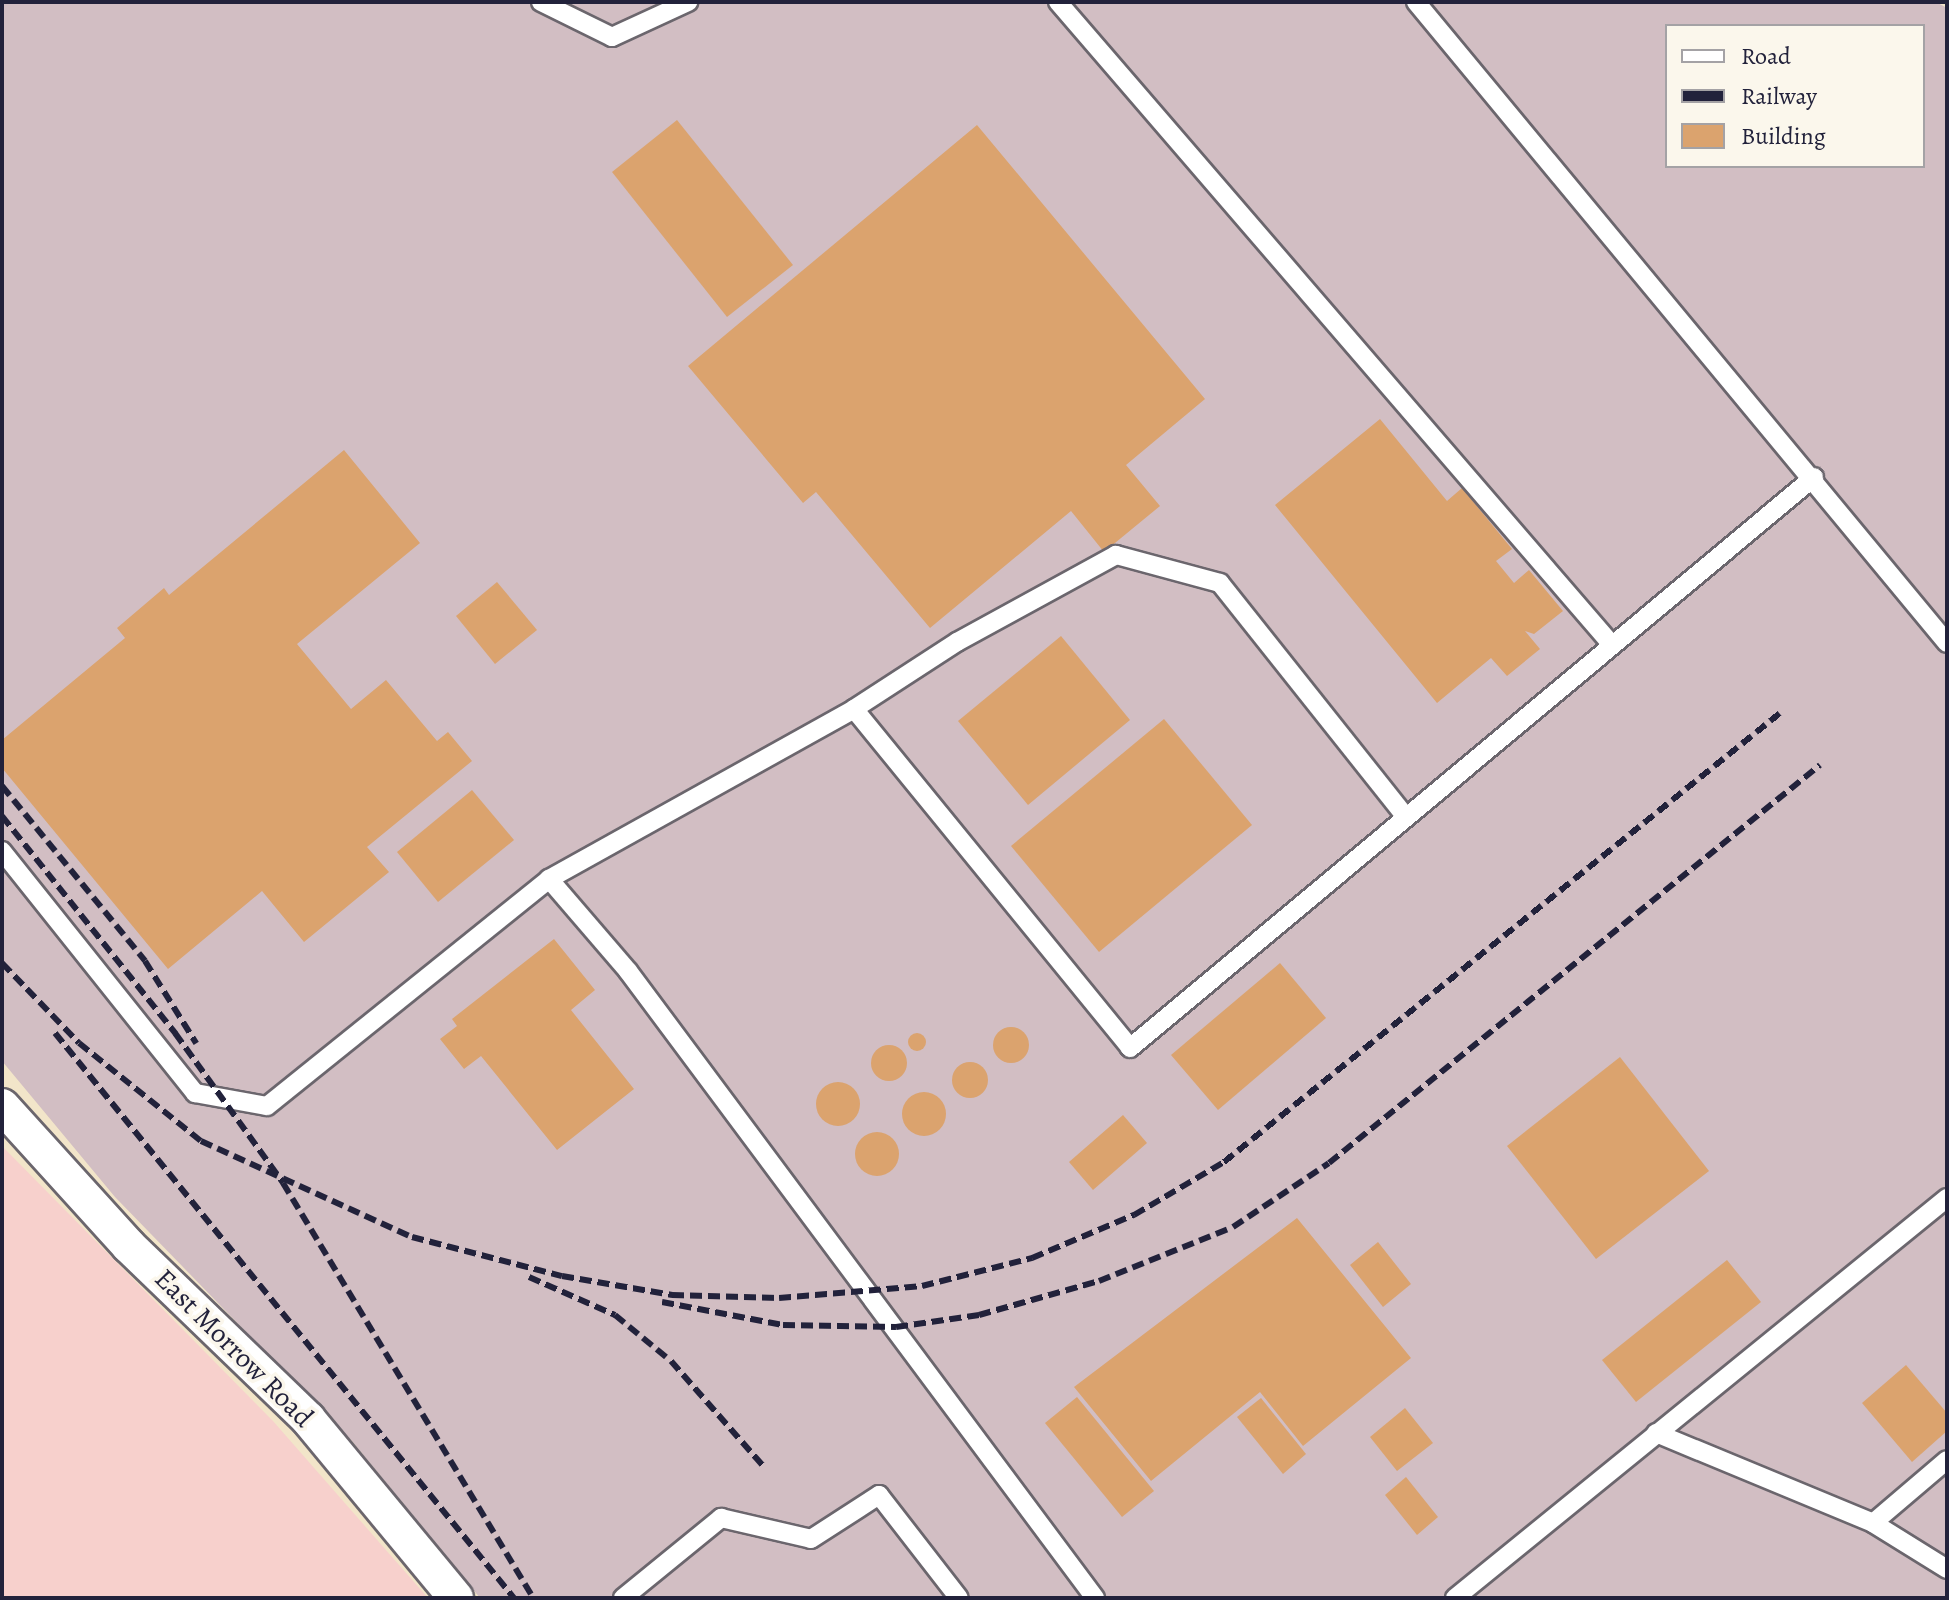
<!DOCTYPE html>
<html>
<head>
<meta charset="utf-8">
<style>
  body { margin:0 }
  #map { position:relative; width:1949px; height:1600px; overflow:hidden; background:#f2e5c9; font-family:Alegreya,serif }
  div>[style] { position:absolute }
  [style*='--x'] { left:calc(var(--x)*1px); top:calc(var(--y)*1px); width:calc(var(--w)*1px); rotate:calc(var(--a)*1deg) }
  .built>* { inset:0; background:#f7d0cc }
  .industrial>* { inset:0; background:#d2bec3 }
  .building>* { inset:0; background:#dba36e }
  .round { border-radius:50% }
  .roads { filter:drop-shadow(2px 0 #6b666d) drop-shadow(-2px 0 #6b666d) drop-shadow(0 2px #6b666d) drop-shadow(0 -2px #6b666d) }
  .service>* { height:18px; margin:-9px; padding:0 9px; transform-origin:9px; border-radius:9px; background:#fff }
  .minor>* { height:34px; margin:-17px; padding:0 17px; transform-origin:17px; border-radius:17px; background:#fff }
  .rail>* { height:6px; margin-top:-3px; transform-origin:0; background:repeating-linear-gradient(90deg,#22223b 0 12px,transparent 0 18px) }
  span { translate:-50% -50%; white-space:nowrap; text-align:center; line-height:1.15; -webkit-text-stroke:7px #fbf7ec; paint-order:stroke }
  .street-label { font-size:28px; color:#22223b }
  .frame { position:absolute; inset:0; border:4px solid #22223b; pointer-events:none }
  .legend { position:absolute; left:1665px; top:24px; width:260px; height:144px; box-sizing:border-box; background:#fbf7ec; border:2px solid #a4a2a5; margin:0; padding:10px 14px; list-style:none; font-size:24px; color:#22223b }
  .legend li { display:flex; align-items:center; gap:16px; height:40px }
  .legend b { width:40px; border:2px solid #a4a2a5 }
</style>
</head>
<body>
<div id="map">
  <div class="built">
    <div style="clip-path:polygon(2px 1146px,273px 1421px,428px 1598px,2px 1598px)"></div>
  </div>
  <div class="industrial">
    <div style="clip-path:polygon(evenodd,2px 2px,1936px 2px,1947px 8px,1947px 1598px,480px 1598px,352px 1441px,115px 1197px,2px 1061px,2px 2px,1667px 26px,1923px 26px,1923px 166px,1667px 166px,1667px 26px)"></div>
  </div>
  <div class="building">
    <div style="clip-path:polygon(677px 120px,793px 265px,727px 317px,612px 172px)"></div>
    <div style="clip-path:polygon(977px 125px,1205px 399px,1126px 465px,1160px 506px,1104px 552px,1071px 511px,930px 628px,816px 492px,803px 503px,688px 366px)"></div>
    <div style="clip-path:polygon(1380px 419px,1447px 501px,1462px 488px,1512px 549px,1496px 561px,1514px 583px,1529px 570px,1563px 611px,1534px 634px,1525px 631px,1540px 649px,1507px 676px,1491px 658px,1437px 703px,1275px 505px)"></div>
    <div style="clip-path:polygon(344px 450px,420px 543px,297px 644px,351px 709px,386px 680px,437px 741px,448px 732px,472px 761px,367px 847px,389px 872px,304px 942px,262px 891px,168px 969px,2px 768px,2px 740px,125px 638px,117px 628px,164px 588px,169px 595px)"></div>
    <div style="clip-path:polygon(497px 582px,537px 630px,495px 664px,456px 616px)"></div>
    <div style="clip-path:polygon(1061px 636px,1130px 720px,1028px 805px,958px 721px)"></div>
    <div style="clip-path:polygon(1164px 719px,1252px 825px,1099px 952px,1011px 846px)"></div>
    <div style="clip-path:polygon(472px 790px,514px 840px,438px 902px,397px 852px)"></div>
    <div style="clip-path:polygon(554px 939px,595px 990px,571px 1010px,634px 1089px,557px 1150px,481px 1056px,464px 1069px,440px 1039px,457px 1026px,452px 1019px)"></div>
    <div style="clip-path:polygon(1280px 963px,1326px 1018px,1218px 1110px,1171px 1055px)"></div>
    <div class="round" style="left:993px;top:1027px;width:36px;height:36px"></div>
    <div class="round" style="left:908px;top:1033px;width:18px;height:18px"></div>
    <div class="round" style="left:871px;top:1045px;width:36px;height:36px"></div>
    <div style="clip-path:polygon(1620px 1057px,1709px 1171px,1596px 1259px,1507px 1146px)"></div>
    <div class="round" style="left:952px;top:1062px;width:36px;height:36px"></div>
    <div class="round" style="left:816px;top:1082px;width:44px;height:44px"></div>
    <div class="round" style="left:902px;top:1092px;width:44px;height:44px"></div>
    <div style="clip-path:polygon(1123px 1115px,1147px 1143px,1093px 1190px,1069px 1162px)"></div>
    <div class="round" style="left:855px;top:1132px;width:44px;height:44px"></div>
    <div style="clip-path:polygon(1297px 1218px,1411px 1358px,1303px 1446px,1260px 1392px,1151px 1481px,1074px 1387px)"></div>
    <div style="clip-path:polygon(1378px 1242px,1411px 1284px,1383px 1307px,1350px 1265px)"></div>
    <div style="clip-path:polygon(1727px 1260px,1761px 1302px,1636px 1402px,1602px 1360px)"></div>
    <div style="clip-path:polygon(1906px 1365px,1947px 1413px,1947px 1431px,1912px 1462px,1862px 1403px)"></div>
    <div style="clip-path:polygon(1077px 1397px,1154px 1491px,1122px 1517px,1045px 1423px)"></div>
    <div style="clip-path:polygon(1261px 1398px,1306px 1454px,1283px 1474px,1237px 1417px)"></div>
    <div style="clip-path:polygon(1405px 1408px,1433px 1443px,1397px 1471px,1370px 1437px)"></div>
    <div style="clip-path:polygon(1406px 1477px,1438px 1517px,1417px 1535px,1385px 1495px)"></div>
  </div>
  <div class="roads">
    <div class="service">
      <div style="--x:541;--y:2;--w:79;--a:26.2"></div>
      <div style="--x:612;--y:37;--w:84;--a:-24.7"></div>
      <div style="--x:1058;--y:2;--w:849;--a:49.25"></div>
      <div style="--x:1416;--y:2;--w:832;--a:50.36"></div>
      <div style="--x:1406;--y:817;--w:299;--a:-128.5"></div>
      <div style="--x:1220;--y:583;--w:108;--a:-164.9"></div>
      <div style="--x:1116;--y:555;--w:181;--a:151.3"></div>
      <div style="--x:957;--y:642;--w:123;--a:147"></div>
      <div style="--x:854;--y:709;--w:437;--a:50.8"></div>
      <div style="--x:1130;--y:1048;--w:891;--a:-39.85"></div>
      <div style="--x:2;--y:851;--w:310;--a:51.4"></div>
      <div style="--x:195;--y:1093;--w:73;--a:10.2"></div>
      <div style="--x:267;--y:1106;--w:362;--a:-38.8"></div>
      <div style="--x:549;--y:879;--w:349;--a:-29.1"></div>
      <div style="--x:549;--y:879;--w:121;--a:49.3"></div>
      <div style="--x:628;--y:971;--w:782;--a:53.32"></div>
      <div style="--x:1656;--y:1433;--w:235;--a:22.5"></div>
      <div style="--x:1873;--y:1523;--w:97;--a:-40.4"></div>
      <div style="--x:1873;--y:1523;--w:87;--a:31.9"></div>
      <div style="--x:623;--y:1598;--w:127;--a:-39.2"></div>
      <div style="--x:721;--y:1518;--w:92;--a:13.1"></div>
      <div style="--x:811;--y:1539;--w:81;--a:-32.9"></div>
      <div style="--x:879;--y:1495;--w:130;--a:52.2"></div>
      <div style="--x:1455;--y:1598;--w:634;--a:-39.11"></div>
    </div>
    <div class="minor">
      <div style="--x:2;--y:1106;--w:189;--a:47.8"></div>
      <div style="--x:129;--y:1246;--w:249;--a:44"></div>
      <div style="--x:308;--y:1419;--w:232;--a:50.4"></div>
    </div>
  </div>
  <div class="rail">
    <div style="--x:2;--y:786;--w:226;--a:50.7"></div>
    <div style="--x:145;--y:961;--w:97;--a:58.1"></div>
    <div style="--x:2;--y:816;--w:278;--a:51.4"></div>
    <div style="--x:175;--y:1033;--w:185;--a:54.2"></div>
    <div style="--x:283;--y:1183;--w:484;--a:58.9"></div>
    <div style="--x:2;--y:963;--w:111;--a:46.1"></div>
    <div style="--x:79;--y:1043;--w:156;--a:38.8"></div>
    <div style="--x:201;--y:1141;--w:232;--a:24.5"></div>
    <div style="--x:412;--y:1237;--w:155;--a:14.6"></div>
    <div style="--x:562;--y:1276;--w:112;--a:9.8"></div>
    <div style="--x:672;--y:1295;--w:107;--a:1.6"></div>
    <div style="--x:779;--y:1298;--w:144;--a:-4.8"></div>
    <div style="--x:922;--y:1286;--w:114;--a:-14.3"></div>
    <div style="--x:1032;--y:1258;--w:111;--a:-22.9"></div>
    <div style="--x:1134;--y:1215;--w:104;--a:-30.5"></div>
    <div style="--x:1224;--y:1162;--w:715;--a:-38.92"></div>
    <div style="--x:55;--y:1033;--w:728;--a:50.91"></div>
    <div style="--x:529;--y:1277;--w:94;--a:23.8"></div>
    <div style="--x:615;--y:1315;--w:72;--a:39.4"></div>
    <div style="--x:671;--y:1361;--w:142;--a:48.7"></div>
    <div style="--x:662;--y:1302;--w:123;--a:10.8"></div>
    <div style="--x:783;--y:1325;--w:113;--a:1"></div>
    <div style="--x:896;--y:1327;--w:84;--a:-8.2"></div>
    <div style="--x:979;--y:1315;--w:125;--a:-15.8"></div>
    <div style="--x:1099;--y:1281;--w:144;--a:-21.9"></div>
    <div style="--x:1233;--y:1227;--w:115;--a:-33.7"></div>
    <div style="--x:1329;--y:1163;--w:632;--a:-39.03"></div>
  </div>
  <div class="street-label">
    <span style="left:234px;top:1348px;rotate:45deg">East Morrow Road</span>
  </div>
  <div class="frame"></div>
  <ul class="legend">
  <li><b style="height:10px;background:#fff"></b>Road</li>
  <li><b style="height:10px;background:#22223b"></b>Railway</li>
  <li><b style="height:22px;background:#dba36e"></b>Building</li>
  </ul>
</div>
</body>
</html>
